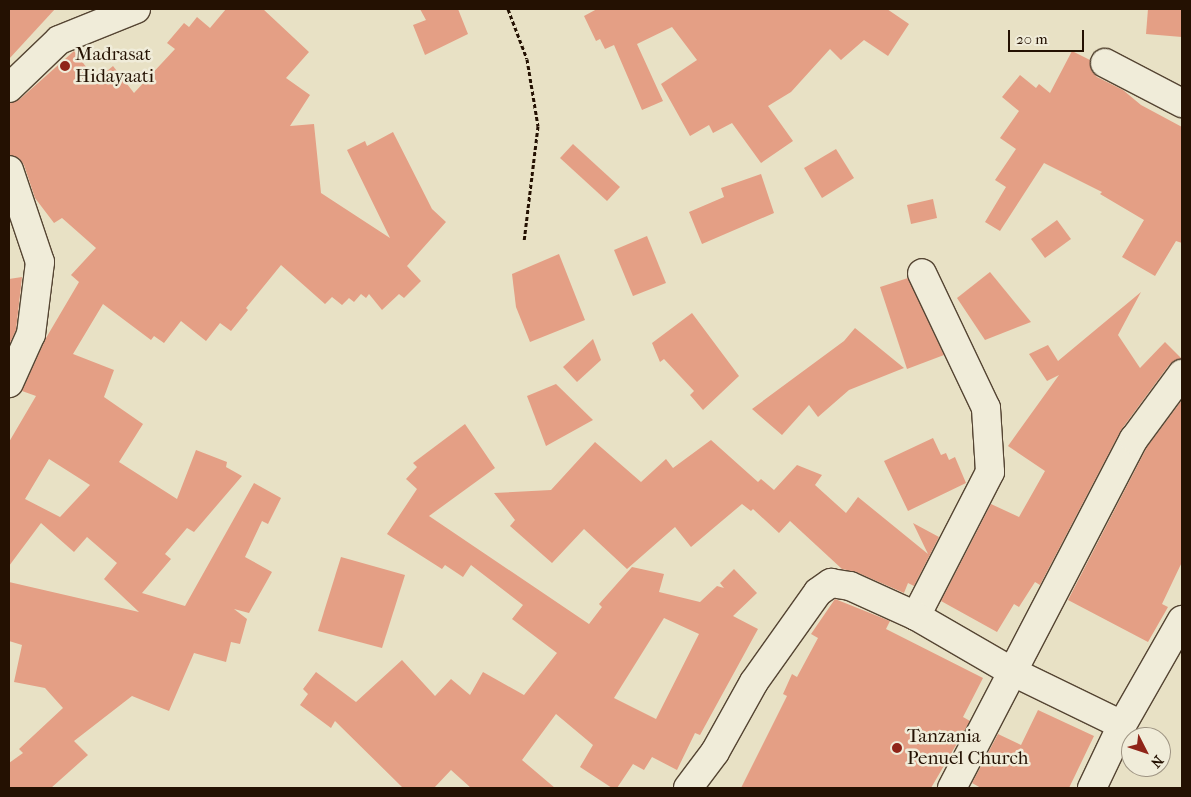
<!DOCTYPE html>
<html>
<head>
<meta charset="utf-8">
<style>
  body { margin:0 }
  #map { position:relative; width:1191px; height:797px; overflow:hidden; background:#e8e1c5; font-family:"IM FELL French Canon",serif }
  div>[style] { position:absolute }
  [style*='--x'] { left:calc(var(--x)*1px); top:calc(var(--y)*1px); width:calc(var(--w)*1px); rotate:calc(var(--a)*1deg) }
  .building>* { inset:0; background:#e49f85 }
  .path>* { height:3px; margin-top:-1.5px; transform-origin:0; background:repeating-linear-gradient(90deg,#241102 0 4px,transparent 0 6.5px) }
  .roads { filter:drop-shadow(1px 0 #554533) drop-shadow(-1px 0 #554533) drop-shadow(0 1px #554533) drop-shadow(0 -1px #554533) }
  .minor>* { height:28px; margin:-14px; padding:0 14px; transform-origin:14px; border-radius:14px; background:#f0ecd9 }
  .dots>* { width:14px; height:14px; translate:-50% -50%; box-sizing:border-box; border:2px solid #f0ecd9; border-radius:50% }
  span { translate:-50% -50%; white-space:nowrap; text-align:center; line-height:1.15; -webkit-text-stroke:5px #f0ecd9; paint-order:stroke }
  .poi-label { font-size:19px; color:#241102 }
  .left { translate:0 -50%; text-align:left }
  .frame { position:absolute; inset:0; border:10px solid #241102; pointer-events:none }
  .north { position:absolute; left:1121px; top:727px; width:50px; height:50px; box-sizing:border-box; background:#f0ecd9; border:1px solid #9e9483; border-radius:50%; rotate:131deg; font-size:14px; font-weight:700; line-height:20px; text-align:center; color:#241102 }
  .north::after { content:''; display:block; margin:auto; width:18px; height:22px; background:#8f2418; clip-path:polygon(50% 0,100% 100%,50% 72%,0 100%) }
  .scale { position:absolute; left:1008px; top:30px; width:76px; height:22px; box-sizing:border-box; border:2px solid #241102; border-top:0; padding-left:6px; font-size:15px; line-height:18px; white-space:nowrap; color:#241102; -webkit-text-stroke:4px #f0ecd9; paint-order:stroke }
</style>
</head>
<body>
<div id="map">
  <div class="building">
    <div style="clip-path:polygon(9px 9px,55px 9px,9px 59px)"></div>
    <div style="clip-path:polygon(evenodd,226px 9px,263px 9px,309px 52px,286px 78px,310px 95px,290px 126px,314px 124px,321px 193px,390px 238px,347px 150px,365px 141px,367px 146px,393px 132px,432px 209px,446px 222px,407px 266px,421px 281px,404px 298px,399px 294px,382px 310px,369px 294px,366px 298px,361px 294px,354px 302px,349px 298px,342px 305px,332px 297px,325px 304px,281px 265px,246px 308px,248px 310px,231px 331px,220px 323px,206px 341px,181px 321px,164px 343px,154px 336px,151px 340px,103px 304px,73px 354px,114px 370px,104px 397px,143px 424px,119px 462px,177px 499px,196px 450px,227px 462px,226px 467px,242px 476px,194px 532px,187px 528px,165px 554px,171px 559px,142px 593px,185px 606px,254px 483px,281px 498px,268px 524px,262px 521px,245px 557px,272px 572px,249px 613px,234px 609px,247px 619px,240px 644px,231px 642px,226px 662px,194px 653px,169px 711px,132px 696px,74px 741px,88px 755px,51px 788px,9px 788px,9px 763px,23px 753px,19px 749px,63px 708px,45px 688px,14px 682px,22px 645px,9px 641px,9px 582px,139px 612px,104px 579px,117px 563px,87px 537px,74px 552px,41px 523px,9px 566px,9px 442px,36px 396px,22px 391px,46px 338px,79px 282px,71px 275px,96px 248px,62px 218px,54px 223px,35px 198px,24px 165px,19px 158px,9px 155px,9px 103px,20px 99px,74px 51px,96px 80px,113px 66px,134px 93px,175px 49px,167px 43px,184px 23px,189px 27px,197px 17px,210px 28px,226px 9px,49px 459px,90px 485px,60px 517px,25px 499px,49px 459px)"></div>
    <div style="clip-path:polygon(420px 9px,458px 9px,468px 34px,425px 55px,413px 25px,426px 20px)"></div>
    <div style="clip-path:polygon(597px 9px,887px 9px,909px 24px,888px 56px,864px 40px,841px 60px,830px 49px,791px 92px,768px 106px,793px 141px,761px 163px,732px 123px,713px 133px,709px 125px,690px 136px,661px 84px,697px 60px,672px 27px,637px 44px,663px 101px,642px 110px,614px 45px,605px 49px,600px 39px,596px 41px,584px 16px)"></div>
    <div style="clip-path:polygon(1148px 9px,1182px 9px,1182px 37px,1146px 34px)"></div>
    <div style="clip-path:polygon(1072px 51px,1090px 60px,1092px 71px,1097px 77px,1123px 90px,1141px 105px,1182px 127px,1182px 243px,1176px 241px,1155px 276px,1122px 257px,1144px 220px,1100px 194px,1102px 192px,1044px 163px,1000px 231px,985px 222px,1006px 187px,995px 180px,1016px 149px,1000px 138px,1019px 111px,1002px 97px,1020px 75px,1036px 88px,1039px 84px,1050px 93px)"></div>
    <div style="clip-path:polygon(573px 144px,620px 187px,607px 201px,560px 158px)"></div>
    <div style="clip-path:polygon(836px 149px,854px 178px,822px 198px,804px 168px)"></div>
    <div style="clip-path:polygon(761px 174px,774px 213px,702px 244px,689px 212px,724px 197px,721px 188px)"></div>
    <div style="clip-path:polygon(933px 199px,937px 218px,911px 224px,907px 205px)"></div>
    <div style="clip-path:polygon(1057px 220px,1071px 239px,1045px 258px,1031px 239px)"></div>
    <div style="clip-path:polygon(647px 236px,666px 283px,633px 296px,614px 250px)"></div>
    <div style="clip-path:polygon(559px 254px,585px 320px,530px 342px,516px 307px,512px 274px)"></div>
    <div style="clip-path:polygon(990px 272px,1031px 322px,985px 340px,957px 298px)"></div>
    <div style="clip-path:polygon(22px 277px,16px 330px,9px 345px,9px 279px)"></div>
    <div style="clip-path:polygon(908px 278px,944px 355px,907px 369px,880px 287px)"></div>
    <div style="clip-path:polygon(1141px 292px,1118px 335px,1140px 368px,1165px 342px,1182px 359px,1169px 365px,1121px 430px,1040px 585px,1035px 582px,1019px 607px,1014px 604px,997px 632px,941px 601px,991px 504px,1019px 517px,1045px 471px,1008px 446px,1059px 375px,1047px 381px,1029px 354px,1048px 345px,1058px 361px)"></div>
    <div style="clip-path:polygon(692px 313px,739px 376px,703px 410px,690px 395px,694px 391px,664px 359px,660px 362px,652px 343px)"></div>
    <div style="clip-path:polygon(855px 328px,904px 368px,849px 390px,818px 417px,809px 405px,782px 435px,752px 409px,844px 341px)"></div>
    <div style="clip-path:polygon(593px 339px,601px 360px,577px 382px,563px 367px)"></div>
    <div style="clip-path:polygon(556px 384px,593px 420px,546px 446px,527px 396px)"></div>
    <div style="clip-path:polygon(1182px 400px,1182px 562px,1162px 604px,1168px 607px,1148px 642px,1068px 600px,1147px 447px)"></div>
    <div style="clip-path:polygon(evenodd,465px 424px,495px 468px,429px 516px,589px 624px,602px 607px,599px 604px,632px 567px,664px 574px,659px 592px,700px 602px,717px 586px,724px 588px,720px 583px,734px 569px,757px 593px,733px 616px,758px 629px,700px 735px,695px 733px,677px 770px,652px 757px,644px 770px,633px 764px,617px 788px,612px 788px,580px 767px,593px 745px,556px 714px,522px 760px,555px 788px,471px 788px,451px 770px,434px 788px,403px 788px,335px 721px,331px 728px,300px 705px,308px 694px,303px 689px,316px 672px,356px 702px,402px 660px,435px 696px,451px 679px,470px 695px,483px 672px,524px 695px,557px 653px,512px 619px,523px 605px,471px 565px,463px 577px,445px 565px,442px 569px,387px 534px,417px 489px,406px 479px,417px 467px,413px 463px,465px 424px,664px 618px,699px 634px,656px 719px,614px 698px,664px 618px)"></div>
    <div style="clip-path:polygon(933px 438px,941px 455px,946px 453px,949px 460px,955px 457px,966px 483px,908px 511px,884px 461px)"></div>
    <div style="clip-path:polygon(711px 440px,758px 482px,761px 479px,774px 490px,797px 465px,822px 475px,815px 485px,846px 513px,858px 497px,928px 554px,913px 523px,939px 537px,914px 586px,908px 583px,904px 593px,856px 572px,842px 569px,790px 521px,779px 533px,753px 509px,751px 511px,742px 504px,691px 547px,675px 527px,627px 569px,584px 529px,552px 563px,510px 526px,515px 520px,494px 493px,551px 490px,595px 442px,641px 482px,666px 459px,673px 468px)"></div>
    <div style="clip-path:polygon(341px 557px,405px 575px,382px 648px,318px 631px)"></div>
    <div style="clip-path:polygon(835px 599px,890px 621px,886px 629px,983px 678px,963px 717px,970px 721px,931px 788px,741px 788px,787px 696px,783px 694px,792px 674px,797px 677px,818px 638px,811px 634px)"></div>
    <div style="clip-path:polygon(1038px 710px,1094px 736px,1069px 788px,981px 788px,972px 783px,998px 734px,1021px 745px)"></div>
  </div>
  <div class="path">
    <div style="--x:508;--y:9;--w:53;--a:69.2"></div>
    <div style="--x:527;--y:59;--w:68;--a:80.7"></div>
    <div style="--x:538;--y:126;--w:116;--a:96.9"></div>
  </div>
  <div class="roads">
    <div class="minor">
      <div style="--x:1105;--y:63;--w:87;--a:27.5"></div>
      <div style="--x:9;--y:88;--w:69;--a:-43.8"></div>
      <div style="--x:59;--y:40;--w:83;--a:-21.9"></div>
      <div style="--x:9;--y:170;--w:97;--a:71.4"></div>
      <div style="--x:40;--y:262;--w:73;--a:97.1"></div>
      <div style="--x:31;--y:334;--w:54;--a:114.2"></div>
      <div style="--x:916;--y:616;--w:162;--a:-62.8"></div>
      <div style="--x:990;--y:472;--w:64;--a:-93.6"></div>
      <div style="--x:986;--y:408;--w:149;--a:-115.4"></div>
      <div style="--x:688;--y:788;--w:45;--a:-53.1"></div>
      <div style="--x:715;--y:752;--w:80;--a:-60.9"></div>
      <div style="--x:754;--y:682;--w:110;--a:-54.6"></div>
      <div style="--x:818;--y:592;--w:16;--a:-35"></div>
      <div style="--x:831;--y:583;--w:19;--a:9"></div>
      <div style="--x:850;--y:586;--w:72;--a:24.4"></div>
      <div style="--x:916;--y:616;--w:110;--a:30.1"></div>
      <div style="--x:1011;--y:671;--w:123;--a:25.9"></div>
      <div style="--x:952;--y:788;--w:394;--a:-62.5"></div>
      <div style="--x:1134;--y:439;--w:81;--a:-53.6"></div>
      <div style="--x:1092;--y:788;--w:70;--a:-64.5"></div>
      <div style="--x:1122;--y:725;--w:121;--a:-60.3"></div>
    </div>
  </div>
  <div class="dots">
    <div style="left:65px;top:66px;background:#8f2418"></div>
    <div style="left:897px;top:748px;background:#8f2418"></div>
  </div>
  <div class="poi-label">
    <span class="left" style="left:75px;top:66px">Madrasat<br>Hidayaati</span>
    <span class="left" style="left:907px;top:748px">Tanzania<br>Penuel Church</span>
  </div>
  <div class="frame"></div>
  <div class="north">N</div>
  <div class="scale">20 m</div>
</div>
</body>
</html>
